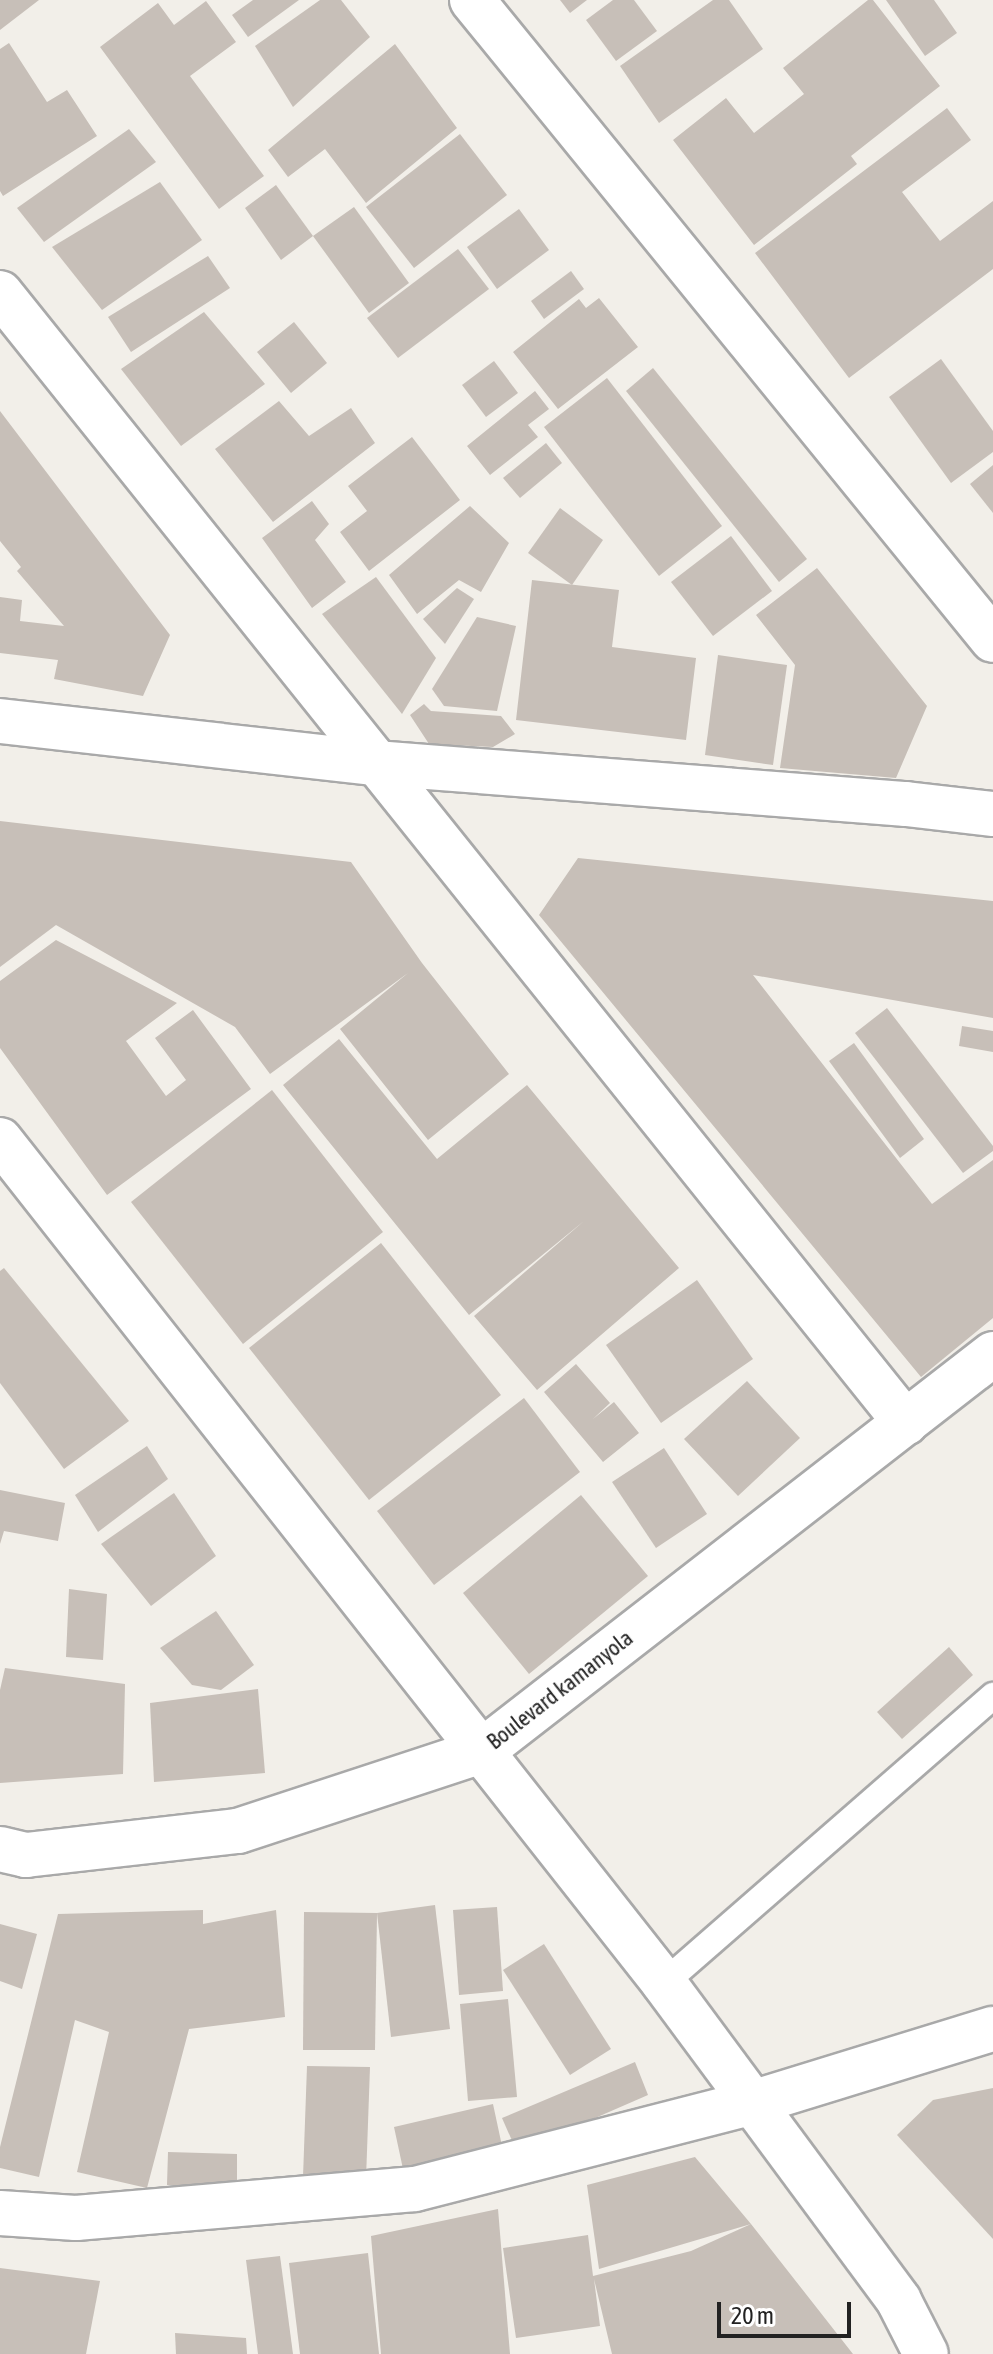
<!DOCTYPE html>
<html>
<head>
<meta charset="utf-8">
<style>
  body { margin:0 }
  #map { position:relative; width:993px; height:2354px; overflow:hidden; background:#f2efe9; font-family:"Asap Condensed",sans-serif }
  div>[style] { position:absolute }
  [style*='--x'] { left:calc(var(--x)*1px); top:calc(var(--y)*1px); width:calc(var(--w)*1px); rotate:calc(var(--a)*1deg) }
  .building>* { inset:0; background:#c7bfb8 }
  .roads { filter:drop-shadow(2px 0 #a9a9a9) drop-shadow(-2px 0 #a9a9a9) drop-shadow(0 2px #a9a9a9) drop-shadow(0 -2px #a9a9a9) }
  .lane>* { height:26px; margin:-13px; padding:0 13px; transform-origin:13px; border-radius:13px; background:#fff }
  .street>* { height:44px; margin:-22px; padding:0 22px; transform-origin:22px; border-radius:22px; background:#fff }
  span { translate:-50% -50%; white-space:nowrap; text-align:center; line-height:1.15; -webkit-text-stroke:7px #fff; paint-order:stroke }
  .street-label { font-size:22px; color:#222 }
  .scale { position:absolute; left:717px; top:2302px; width:134px; height:36px; box-sizing:border-box; border:4px solid #222; border-top:0; padding-left:10px; font-size:24px; line-height:28px; white-space:nowrap; color:#222; -webkit-text-stroke:6px #fff; paint-order:stroke }
</style>
</head>
<body>
<div id="map">
  <div class="building">
    <div style="clip-path:polygon(0 0,39px 0,0 30px)"></div>
    <div style="clip-path:polygon(253px 0,299px 0,248px 37px,232px 15px)"></div>
    <div style="clip-path:polygon(320px 0,341px 0,370px 37px,293px 107px,255px 46px)"></div>
    <div style="clip-path:polygon(560px 0,587px 0,570px 13px)"></div>
    <div style="clip-path:polygon(613px 0,634px 0,657px 31px,616px 61px,586px 20px)"></div>
    <div style="clip-path:polygon(713px 0,729px 0,763px 49px,659px 123px,620px 66px)"></div>
    <div style="clip-path:polygon(868px 0,873px 0,940px 86px,851px 156px,857px 164px,754px 245px,673px 140px,726px 98px,754px 133px,804px 94px,783px 68px)"></div>
    <div style="clip-path:polygon(886px 0,934px 0,957px 33px,925px 56px)"></div>
    <div style="clip-path:polygon(206px 1px,236px 42px,190px 76px,264px 176px,219px 209px,100px 47px,158px 3px,174px 25px)"></div>
    <div style="clip-path:polygon(9px 43px,47px 102px,67px 90px,97px 136px,3px 196px,0 191px,0 49px)"></div>
    <div style="clip-path:polygon(395px 44px,457px 128px,366px 203px,325px 149px,288px 177px,268px 150px)"></div>
    <div style="clip-path:polygon(947px 108px,971px 140px,902px 192px,940px 241px,993px 201px,993px 269px,849px 378px,755px 253px)"></div>
    <div style="clip-path:polygon(129px 129px,156px 162px,44px 242px,17px 208px)"></div>
    <div style="clip-path:polygon(460px 134px,507px 195px,414px 268px,366px 207px)"></div>
    <div style="clip-path:polygon(160px 182px,202px 240px,102px 310px,52px 247px)"></div>
    <div style="clip-path:polygon(276px 185px,313px 236px,281px 260px,245px 208px)"></div>
    <div style="clip-path:polygon(354px 207px,409px 283px,369px 313px,313px 236px)"></div>
    <div style="clip-path:polygon(519px 209px,549px 250px,497px 289px,467px 247px)"></div>
    <div style="clip-path:polygon(458px 249px,489px 289px,398px 358px,367px 318px)"></div>
    <div style="clip-path:polygon(208px 256px,230px 288px,131px 352px,108px 317px)"></div>
    <div style="clip-path:polygon(571px 271px,584px 289px,544px 319px,531px 301px)"></div>
    <div style="clip-path:polygon(599px 298px,638px 347px,558px 409px,513px 352px,579px 299px,586px 308px)"></div>
    <div style="clip-path:polygon(204px 312px,265px 384px,181px 446px,121px 369px)"></div>
    <div style="clip-path:polygon(294px 322px,327px 363px,291px 393px,257px 352px)"></div>
    <div style="clip-path:polygon(941px 359px,993px 431px,993px 452px,951px 483px,889px 397px)"></div>
    <div style="clip-path:polygon(494px 361px,518px 393px,486px 417px,462px 385px)"></div>
    <div style="clip-path:polygon(653px 368px,807px 559px,779px 582px,626px 391px)"></div>
    <div style="clip-path:polygon(607px 378px,722px 526px,659px 576px,544px 427px)"></div>
    <div style="clip-path:polygon(535px 391px,549px 409px,528px 425px,538px 437px,490px 475px,467px 446px)"></div>
    <div style="clip-path:polygon(279px 401px,309px 436px,351px 408px,375px 443px,273px 522px,215px 449px)"></div>
    <div style="clip-path:polygon(0 411px,170px 635px,143px 696px,54px 679px,58px 660px,0 653px,0 597px,22px 600px,20px 621px,64px 626px,17px 571px,21px 567px,0 541px)"></div>
    <div style="clip-path:polygon(412px 437px,460px 500px,369px 571px,340px 532px,367px 511px,348px 486px)"></div>
    <div style="clip-path:polygon(546px 443px,562px 463px,520px 498px,503px 478px)"></div>
    <div style="clip-path:polygon(993px 465px,993px 513px,970px 484px)"></div>
    <div style="clip-path:polygon(312px 501px,329px 524px,315px 540px,346px 582px,312px 608px,262px 538px)"></div>
    <div style="clip-path:polygon(470px 506px,509px 543px,481px 592px,459px 580px,417px 614px,389px 575px)"></div>
    <div style="clip-path:polygon(560px 508px,603px 540px,572px 585px,528px 553px)"></div>
    <div style="clip-path:polygon(731px 536px,772px 591px,713px 636px,671px 582px)"></div>
    <div style="clip-path:polygon(817px 568px,927px 706px,896px 778px,780px 768px,795px 665px,756px 615px)"></div>
    <div style="clip-path:polygon(376px 577px,436px 658px,402px 714px,322px 614px)"></div>
    <div style="clip-path:polygon(532px 580px,619px 590px,612px 647px,696px 658px,686px 740px,516px 720px)"></div>
    <div style="clip-path:polygon(457px 588px,474px 599px,445px 644px,423px 619px)"></div>
    <div style="clip-path:polygon(477px 617px,516px 626px,497px 711px,444px 706px,432px 689px)"></div>
    <div style="clip-path:polygon(718px 655px,787px 665px,773px 765px,705px 755px)"></div>
    <div style="clip-path:polygon(424px 704px,431px 711px,501px 716px,515px 734px,493px 747px,429px 744px,410px 715px)"></div>
    <div style="clip-path:polygon(0 821px,351px 862px,422px 963px,509px 1074px,428px 1140px,340px 1029px,408px 973px,270px 1074px,235px 1027px,56px 925px,0 967px)"></div>
    <div style="clip-path:polygon(578px 858px,993px 901px,993px 1018px,753px 975px,932px 1204px,993px 1160px,993px 1318px,921px 1377px,539px 915px)"></div>
    <div style="clip-path:polygon(56px 940px,177px 1003px,126px 1041px,166px 1096px,186px 1080px,155px 1038px,193px 1010px,251px 1089px,107px 1195px,0 1048px,0 981px)"></div>
    <div style="clip-path:polygon(887px 1008px,993px 1146px,993px 1151px,963px 1173px,855px 1033px)"></div>
    <div style="clip-path:polygon(962px 1026px,993px 1031px,993px 1052px,959px 1046px)"></div>
    <div style="clip-path:polygon(339px 1039px,437px 1159px,527px 1085px,679px 1268px,537px 1390px,474px 1316px,584px 1221px,469px 1315px,283px 1085px)"></div>
    <div style="clip-path:polygon(854px 1043px,924px 1139px,900px 1158px,829px 1061px)"></div>
    <div style="clip-path:polygon(272px 1090px,383px 1232px,243px 1344px,131px 1202px)"></div>
    <div style="clip-path:polygon(381px 1243px,501px 1395px,369px 1500px,249px 1348px)"></div>
    <div style="clip-path:polygon(4px 1268px,129px 1421px,64px 1469px,0 1383px,0 1271px)"></div>
    <div style="clip-path:polygon(697px 1280px,753px 1359px,661px 1423px,606px 1345px)"></div>
    <div style="clip-path:polygon(576px 1364px,610px 1403px,593px 1419px,614px 1402px,639px 1433px,603px 1462px,544px 1392px)"></div>
    <div style="clip-path:polygon(747px 1381px,800px 1438px,738px 1496px,684px 1439px)"></div>
    <div style="clip-path:polygon(524px 1398px,580px 1472px,434px 1585px,377px 1511px)"></div>
    <div style="clip-path:polygon(147px 1446px,168px 1479px,98px 1532px,75px 1495px)"></div>
    <div style="clip-path:polygon(664px 1448px,707px 1514px,656px 1548px,612px 1482px)"></div>
    <div style="clip-path:polygon(0 1490px,65px 1503px,58px 1541px,4px 1531px,0 1544px)"></div>
    <div style="clip-path:polygon(174px 1493px,216px 1556px,151px 1606px,101px 1544px)"></div>
    <div style="clip-path:polygon(581px 1495px,648px 1576px,529px 1674px,463px 1593px)"></div>
    <div style="clip-path:polygon(69px 1589px,107px 1594px,103px 1660px,66px 1657px)"></div>
    <div style="clip-path:polygon(216px 1611px,254px 1665px,221px 1690px,192px 1685px,160px 1648px)"></div>
    <div style="clip-path:polygon(949px 1647px,973px 1675px,902px 1739px,877px 1712px)"></div>
    <div style="clip-path:polygon(5px 1668px,125px 1684px,123px 1774px,0 1783px,0 1690px)"></div>
    <div style="clip-path:polygon(258px 1689px,265px 1773px,154px 1782px,150px 1703px)"></div>
    <div style="clip-path:polygon(435px 1905px,450px 2029px,391px 2037px,377px 1913px)"></div>
    <div style="clip-path:polygon(497px 1907px,503px 1991px,459px 1995px,453px 1910px)"></div>
    <div style="clip-path:polygon(203px 1910px,203px 1924px,276px 1910px,285px 2017px,189px 2029px,147px 2188px,77px 2172px,109px 2032px,75px 2020px,39px 2177px,0 2168px,0 2147px,58px 1914px)"></div>
    <div style="clip-path:polygon(304px 1912px,377px 1913px,375px 2050px,303px 2050px)"></div>
    <div style="clip-path:polygon(0 1924px,37px 1934px,22px 1989px,0 1981px)"></div>
    <div style="clip-path:polygon(544px 1944px,611px 2049px,570px 2075px,503px 1970px)"></div>
    <div style="clip-path:polygon(508px 1999px,517px 2097px,468px 2101px,460px 2004px)"></div>
    <div style="clip-path:polygon(635px 2062px,648px 2095px,517px 2152px,502px 2118px)"></div>
    <div style="clip-path:polygon(307px 2066px,370px 2067px,366px 2179px,303px 2177px)"></div>
    <div style="clip-path:polygon(993px 2088px,993px 2239px,897px 2135px,933px 2100px)"></div>
    <div style="clip-path:polygon(493px 2104px,502px 2146px,403px 2169px,394px 2127px)"></div>
    <div style="clip-path:polygon(168px 2152px,237px 2154px,237px 2186px,167px 2185px)"></div>
    <div style="clip-path:polygon(695px 2157px,751px 2224px,853px 2354px,612px 2354px,594px 2279px,600px 2326px,516px 2338px,503px 2248px,588px 2235px,593px 2276px,691px 2251px,751px 2224px,599px 2269px,587px 2185px)"></div>
    <div style="clip-path:polygon(498px 2209px,510px 2354px,381px 2354px,371px 2236px)"></div>
    <div style="clip-path:polygon(368px 2253px,379px 2354px,300px 2354px,289px 2263px)"></div>
    <div style="clip-path:polygon(280px 2256px,293px 2354px,258px 2354px,246px 2260px)"></div>
    <div style="clip-path:polygon(0 2268px,100px 2281px,86px 2354px,0 2354px)"></div>
    <div style="clip-path:polygon(175px 2333px,246px 2338px,247px 2354px,176px 2354px)"></div>
  </div>
  <div class="roads">
    <div class="lane">
      <div style="--x:664;--y:1983;--w:437;--a:-41.1"></div>
    </div>
    <div class="street">
      <div style="--x:472;--y:0;--w:825;--a:50.85"></div>
      <div style="--x:0;--y:293;--w:1448;--a:51.28"></div>
      <div style="--x:0;--y:721;--w:377;--a:6.4"></div>
      <div style="--x:375;--y:763;--w:533;--a:4.42"></div>
      <div style="--x:906;--y:804;--w:88;--a:6.6"></div>
      <div style="--x:0;--y:1140;--w:1073;--a:51.77"></div>
      <div style="--x:664;--y:1983;--w:395;--a:53.5"></div>
      <div style="--x:899;--y:2301;--w:59;--a:63"></div>
      <div style="--x:0;--y:1849;--w:27;--a:13"></div>
      <div style="--x:26;--y:1855;--w:213;--a:-6.5"></div>
      <div style="--x:238;--y:1831;--w:257;--a:-18.2"></div>
      <div style="--x:482;--y:1751;--w:647;--a:-37.84"></div>
      <div style="--x:0;--y:2213;--w:76;--a:3.8"></div>
      <div style="--x:76;--y:2218;--w:340;--a:-4.9"></div>
      <div style="--x:415;--y:2189;--w:351;--a:-14.4"></div>
      <div style="--x:755;--y:2102;--w:249;--a:-17.1"></div>
    </div>
  </div>
  <div class="street-label">
    <span style="left:560px;top:1690px;rotate:-38deg">Boulevard kamanyola</span>
  </div>
  <div class="scale">20 m</div>
</div>
</body>
</html>
